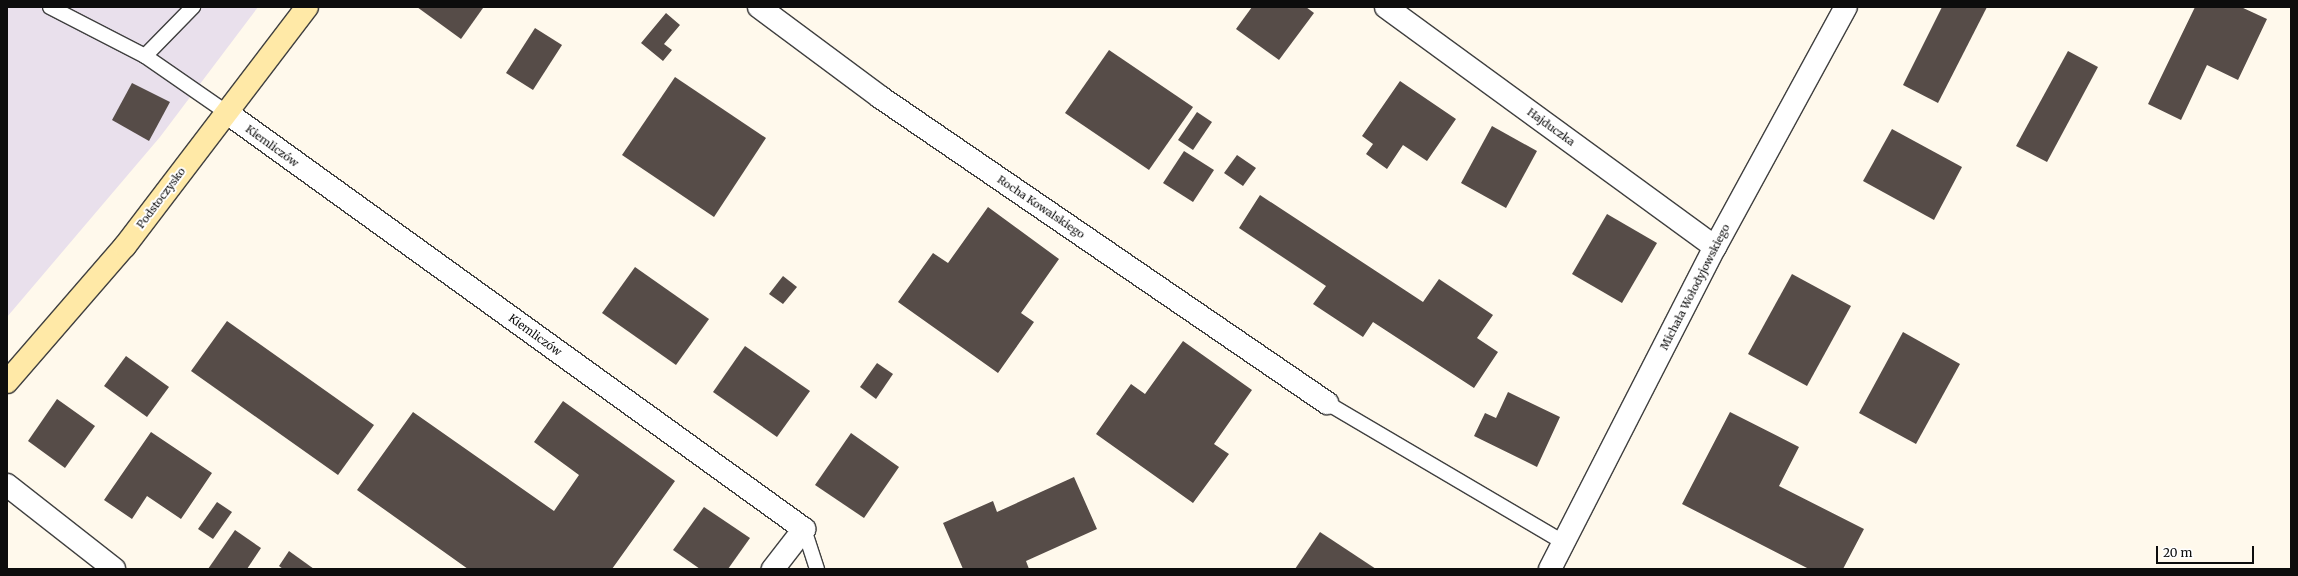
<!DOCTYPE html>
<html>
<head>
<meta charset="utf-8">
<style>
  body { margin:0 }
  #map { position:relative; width:2298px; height:576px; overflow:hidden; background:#fff9ec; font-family:Merriweather,serif }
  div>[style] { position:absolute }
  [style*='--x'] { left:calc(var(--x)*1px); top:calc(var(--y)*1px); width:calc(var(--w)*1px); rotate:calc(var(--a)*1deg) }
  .industrial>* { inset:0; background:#e9e0ec }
  .building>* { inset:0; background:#564c48 }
  .roads { filter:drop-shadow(1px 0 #404040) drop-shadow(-1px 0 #404040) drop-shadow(0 1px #404040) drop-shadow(0 -1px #404040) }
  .lane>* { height:14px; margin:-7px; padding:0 7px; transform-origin:7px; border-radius:7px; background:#fff }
  .street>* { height:22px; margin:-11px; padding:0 11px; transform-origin:11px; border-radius:11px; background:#fff }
  .secondary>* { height:22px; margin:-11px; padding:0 11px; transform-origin:11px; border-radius:11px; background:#ffe9a7 }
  span { translate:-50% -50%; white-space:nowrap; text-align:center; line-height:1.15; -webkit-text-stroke:4px #fff; paint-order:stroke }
  .street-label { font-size:11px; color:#0d0d0d }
  .frame { position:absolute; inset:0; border:8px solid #0d0d0d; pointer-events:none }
  .scale { position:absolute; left:2156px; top:546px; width:98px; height:18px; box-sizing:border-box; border:2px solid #0d0d0d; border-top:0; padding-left:5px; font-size:12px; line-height:14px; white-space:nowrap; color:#0d0d0d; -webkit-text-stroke:3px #fff; paint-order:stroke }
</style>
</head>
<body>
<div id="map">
  <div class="industrial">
    <div style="clip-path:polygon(7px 7px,258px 7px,160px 137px,7px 317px)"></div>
  </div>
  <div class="building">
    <div style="clip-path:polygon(417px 7px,481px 7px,483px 8px,461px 39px)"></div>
    <div style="clip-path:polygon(1252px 7px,1306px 7px,1314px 13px,1279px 60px,1236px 29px)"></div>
    <div style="clip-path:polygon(1942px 7px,1987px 7px,1938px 103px,1903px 85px)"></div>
    <div style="clip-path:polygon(2195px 7px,2241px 7px,2267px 19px,2238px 80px,2207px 65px,2181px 120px,2148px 104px)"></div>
    <div style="clip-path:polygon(666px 13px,680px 25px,664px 44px,672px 50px,663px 61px,641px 43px)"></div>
    <div style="clip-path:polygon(535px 28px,562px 45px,533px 90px,506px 73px)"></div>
    <div style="clip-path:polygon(1109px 50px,1193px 107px,1149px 170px,1065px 113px)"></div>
    <div style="clip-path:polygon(2068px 51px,2098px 67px,2047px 162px,2016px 146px)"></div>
    <div style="clip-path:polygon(675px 77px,766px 138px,714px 217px,622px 155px)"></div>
    <div style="clip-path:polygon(1400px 81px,1456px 119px,1427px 161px,1403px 145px,1387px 169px,1366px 154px,1373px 144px,1362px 136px)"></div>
    <div style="clip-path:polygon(132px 83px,170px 102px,149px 141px,112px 120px)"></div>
    <div style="clip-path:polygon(1197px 112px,1212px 122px,1193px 150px,1178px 140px)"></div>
    <div style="clip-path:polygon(1492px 126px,1537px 151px,1506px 208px,1461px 183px)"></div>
    <div style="clip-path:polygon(1892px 129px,1962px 167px,1934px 220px,1863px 181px)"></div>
    <div style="clip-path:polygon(1184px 151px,1214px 170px,1193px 202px,1163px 183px)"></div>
    <div style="clip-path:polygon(1237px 155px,1256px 168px,1243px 186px,1224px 173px)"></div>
    <div style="clip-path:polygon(1260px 195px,1423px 302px,1439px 279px,1493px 315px,1477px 338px,1498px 352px,1474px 388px,1373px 322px,1363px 337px,1313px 304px,1326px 286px,1239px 228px)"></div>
    <div style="clip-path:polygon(988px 207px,1059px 259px,1021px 313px,1034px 322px,998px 373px,898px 302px,933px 253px,948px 263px)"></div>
    <div style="clip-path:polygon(1607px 214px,1657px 243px,1622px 303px,1572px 274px)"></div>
    <div style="clip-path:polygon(635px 267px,709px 319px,676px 365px,602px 313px)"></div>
    <div style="clip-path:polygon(1792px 274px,1851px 306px,1807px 386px,1748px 354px)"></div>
    <div style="clip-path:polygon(783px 276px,797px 287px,783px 304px,769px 294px)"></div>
    <div style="clip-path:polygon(227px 321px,374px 425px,338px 475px,191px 371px)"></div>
    <div style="clip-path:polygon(1903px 332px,1960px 364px,1916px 444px,1859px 413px)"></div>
    <div style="clip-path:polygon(1183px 341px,1252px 390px,1214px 444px,1229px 454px,1193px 503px,1096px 434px,1131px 384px,1145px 394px)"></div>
    <div style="clip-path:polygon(745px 346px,810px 391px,777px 437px,713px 392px)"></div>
    <div style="clip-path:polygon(126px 356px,169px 387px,147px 417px,104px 386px)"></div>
    <div style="clip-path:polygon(877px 363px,893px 374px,876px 399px,860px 387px)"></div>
    <div style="clip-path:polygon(1508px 392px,1560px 417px,1537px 467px,1474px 436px,1485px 413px,1496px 418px)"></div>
    <div style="clip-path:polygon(57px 399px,95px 426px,65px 468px,28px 441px)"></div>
    <div style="clip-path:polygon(563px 401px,675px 481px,612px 569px,468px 569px,357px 490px,413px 412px,554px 511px,579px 475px,534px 442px)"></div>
    <div style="clip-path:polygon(1730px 412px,1799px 447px,1779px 486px,1864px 529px,1843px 569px,1809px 569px,1682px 504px)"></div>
    <div style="clip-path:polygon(151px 432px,212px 473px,181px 519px,147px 496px,132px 519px,104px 500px)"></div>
    <div style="clip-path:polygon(851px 433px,899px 467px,864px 518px,815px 485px)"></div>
    <div style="clip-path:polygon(1074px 477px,1097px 529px,1026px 561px,1029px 569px,963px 569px,943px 523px,993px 501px,997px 512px)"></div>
    <div style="clip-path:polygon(217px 502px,232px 512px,213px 539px,198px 529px)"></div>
    <div style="clip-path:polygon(704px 507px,750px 538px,728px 569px,700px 569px,673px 550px)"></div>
    <div style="clip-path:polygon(235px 530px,261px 548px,247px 569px,208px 569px)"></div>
    <div style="clip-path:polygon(1320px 532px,1376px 569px,1295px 569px)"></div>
    <div style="clip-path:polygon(289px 551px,314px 569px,283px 569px,279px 566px)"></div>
  </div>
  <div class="roads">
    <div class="lane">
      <div style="--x:50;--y:7;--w:107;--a:27.3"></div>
      <div style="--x:145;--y:56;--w:98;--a:34.7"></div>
      <div style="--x:145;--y:56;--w:69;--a:-45.6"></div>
      <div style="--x:1327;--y:403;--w:276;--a:30.5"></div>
      <div style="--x:804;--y:529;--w:42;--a:72"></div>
    </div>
    <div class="street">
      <div style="--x:759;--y:7;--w:151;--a:36.6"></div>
      <div style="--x:880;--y:97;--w:542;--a:34.39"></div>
      <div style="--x:1386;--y:7;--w:407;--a:36.1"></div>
      <div style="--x:226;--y:112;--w:713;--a:35.81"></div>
      <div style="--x:804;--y:529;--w:51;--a:127.8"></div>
      <div style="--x:7;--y:485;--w:136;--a:38.1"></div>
      <div style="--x:1550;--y:569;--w:362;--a:-62.9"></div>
      <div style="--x:1715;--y:247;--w:273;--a:-61.4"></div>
    </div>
    <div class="secondary">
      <div style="--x:7;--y:382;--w:180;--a:-49.1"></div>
      <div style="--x:125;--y:246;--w:300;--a:-52.7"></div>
    </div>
  </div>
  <div class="street-label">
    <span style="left:1551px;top:127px;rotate:36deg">Hajduczka</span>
    <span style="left:272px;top:146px;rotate:36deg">Kiemliczów</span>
    <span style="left:161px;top:198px;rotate:-53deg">Podstoczysko</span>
    <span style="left:1041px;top:207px;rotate:34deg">Rocha Kowalskiego</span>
    <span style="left:1695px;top:287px;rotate:-63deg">Michała Wołodyjowskiego</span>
    <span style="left:535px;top:335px;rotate:36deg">Kiemliczów</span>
  </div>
  <div class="frame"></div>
  <div class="scale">20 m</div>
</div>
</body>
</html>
